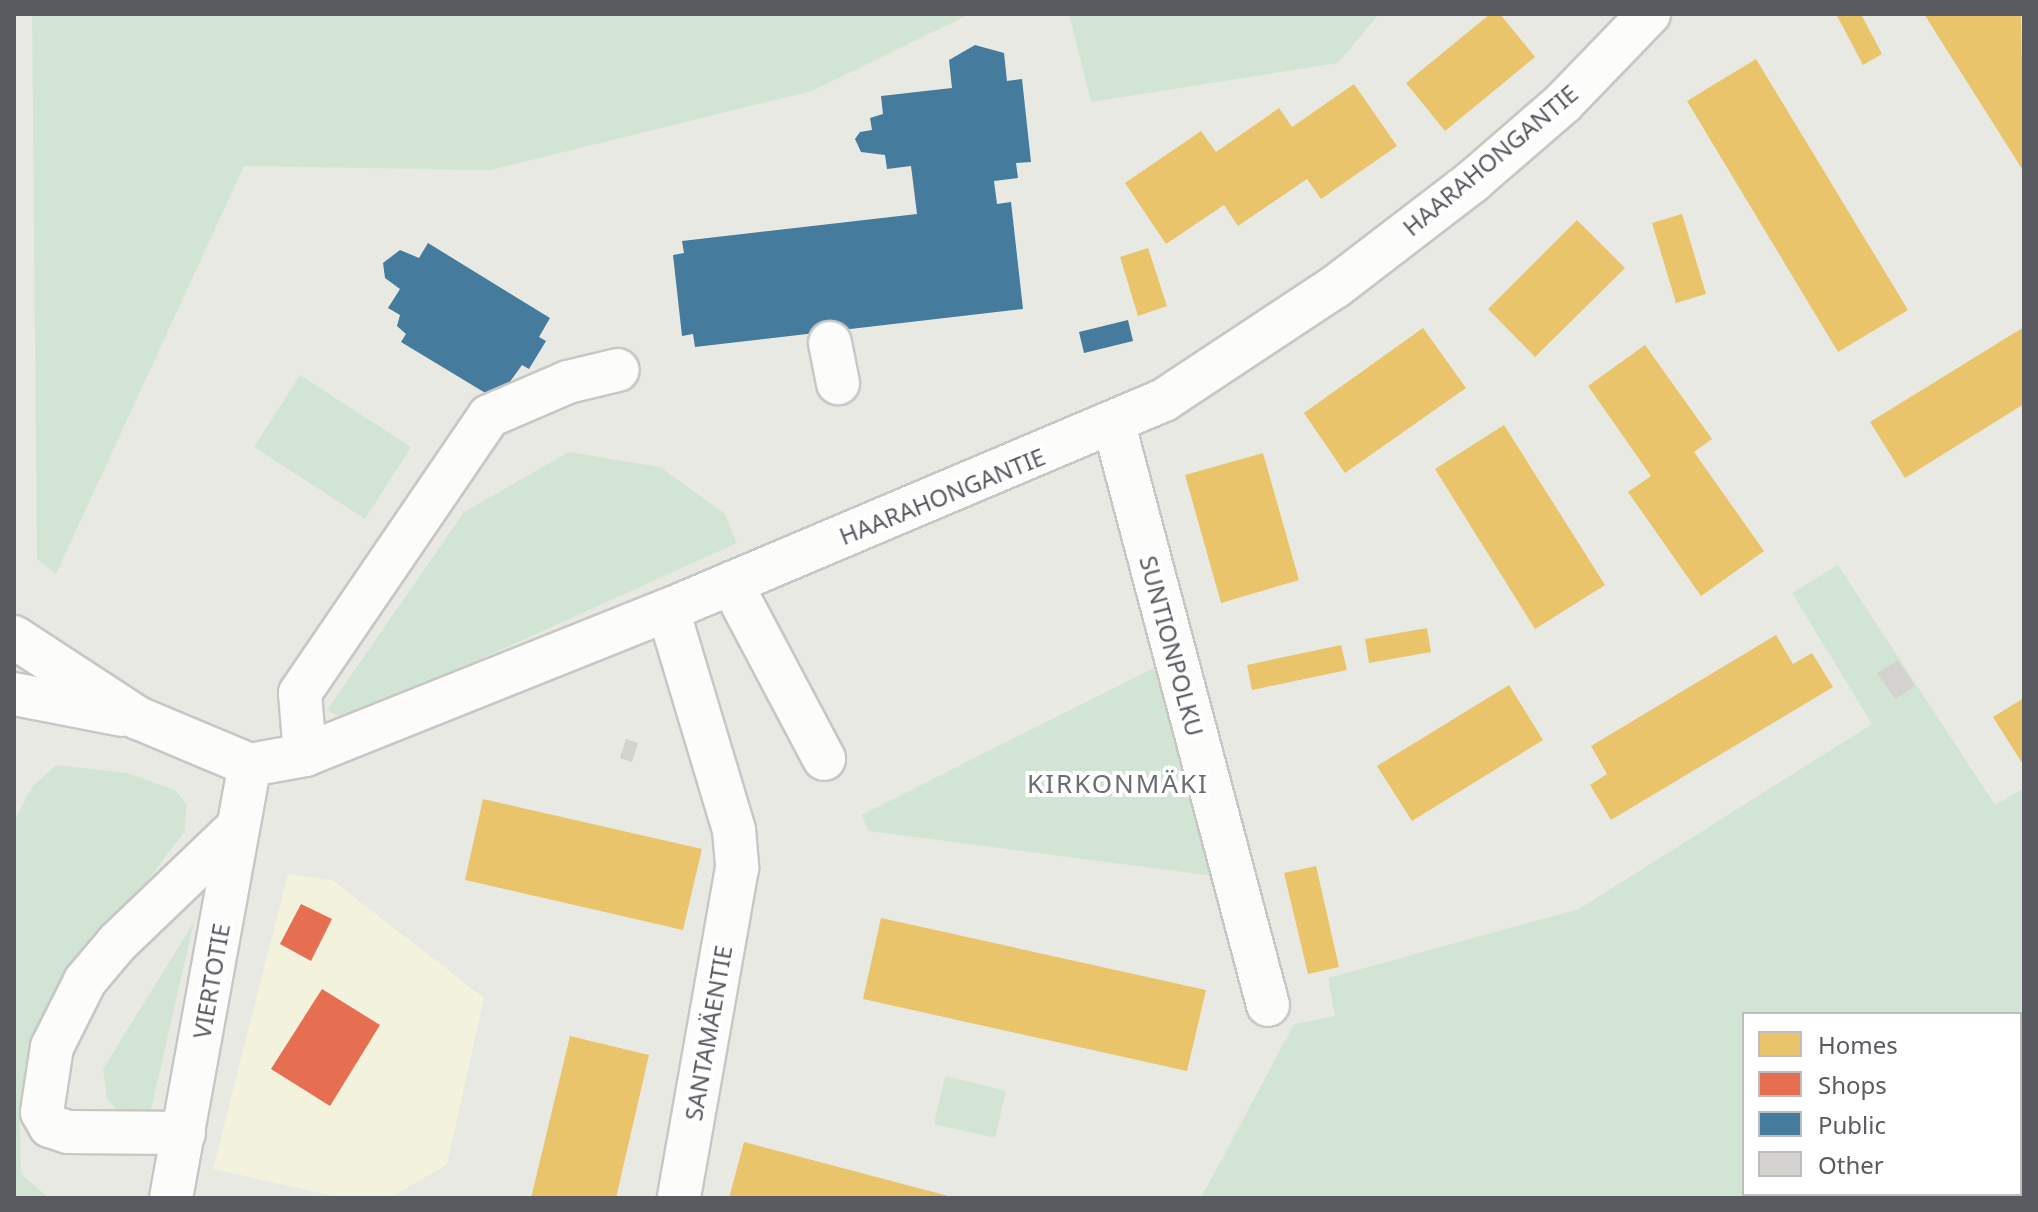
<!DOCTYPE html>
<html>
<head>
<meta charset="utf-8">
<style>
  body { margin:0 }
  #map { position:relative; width:2038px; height:1212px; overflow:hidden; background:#e9e9e3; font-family:"Noto Sans",sans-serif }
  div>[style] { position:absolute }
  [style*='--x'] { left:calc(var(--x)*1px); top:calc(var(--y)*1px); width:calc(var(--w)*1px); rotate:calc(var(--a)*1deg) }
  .commercial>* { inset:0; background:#f2f2dd }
  .green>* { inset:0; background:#d2e5d4 }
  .homes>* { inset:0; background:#e9c46a }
  .shops>* { inset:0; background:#e76f51 }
  .public>* { inset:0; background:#457b9d }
  .building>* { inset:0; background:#d3d2ce }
  .roads { filter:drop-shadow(2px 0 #c7c7c5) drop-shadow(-2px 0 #c7c7c5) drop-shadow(0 2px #c7c7c5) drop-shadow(0 -2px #c7c7c5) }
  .minor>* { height:42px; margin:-21px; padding:0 21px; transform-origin:21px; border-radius:21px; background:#fcfcfb }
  span { translate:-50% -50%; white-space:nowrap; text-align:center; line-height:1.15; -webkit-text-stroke:8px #fff; paint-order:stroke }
  .street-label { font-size:24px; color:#5a5b61 }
  .neighbourhood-label { font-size:26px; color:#6b6d73; letter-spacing:2px }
  .frame { position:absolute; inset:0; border:16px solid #5a5b61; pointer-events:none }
  .legend { position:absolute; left:1742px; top:1012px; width:280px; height:184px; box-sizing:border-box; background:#fff; border:2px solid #bdbdc0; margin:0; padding:10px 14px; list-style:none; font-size:24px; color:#5a5b61 }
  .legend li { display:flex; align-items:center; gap:16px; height:40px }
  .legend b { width:40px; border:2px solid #bdbdc0 }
</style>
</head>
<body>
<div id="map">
  <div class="commercial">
    <div style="clip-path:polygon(288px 874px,332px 880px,484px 998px,447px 1164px,390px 1198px,343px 1198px,213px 1169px)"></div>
  </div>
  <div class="green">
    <div style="clip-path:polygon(32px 14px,970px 14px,812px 91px,491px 170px,244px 166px,56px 574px,37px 559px)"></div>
    <div style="clip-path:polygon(1069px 14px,1379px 14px,1338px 63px,1091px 102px)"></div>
    <div style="clip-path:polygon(300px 375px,411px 447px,365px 519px,254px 447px)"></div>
    <div style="clip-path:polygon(569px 452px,660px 467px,724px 513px,737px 543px,346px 720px,327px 710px,464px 512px)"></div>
    <div style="clip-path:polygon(evenodd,1838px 565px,1995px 805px,2024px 788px,2024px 1198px,1201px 1198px,1294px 1024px,1335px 1016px,1328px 978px,1579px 909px,1872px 724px,1792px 593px,1838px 565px,1744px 1014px,2020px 1014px,2020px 1194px,1744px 1194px,1744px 1014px)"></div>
    <div style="clip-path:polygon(1154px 668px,1214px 876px,869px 831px,861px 815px)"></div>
    <div style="clip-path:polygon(56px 765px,127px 773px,175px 790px,187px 805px,184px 832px,48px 1014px,20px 1122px,21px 1174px,49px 1198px,14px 1198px,14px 822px,32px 787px)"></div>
    <div style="clip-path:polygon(194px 922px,150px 1114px,117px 1110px,107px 1099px,103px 1069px)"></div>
    <div style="clip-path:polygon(945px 1076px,1006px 1091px,995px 1138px,934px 1124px)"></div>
  </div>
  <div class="homes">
    <div style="clip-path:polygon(1490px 14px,1500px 14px,1535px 57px,1445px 131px,1406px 83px)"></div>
    <div style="clip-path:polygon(1836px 14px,1861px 14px,1882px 54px,1863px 65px)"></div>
    <div style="clip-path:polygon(1924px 14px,2021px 14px,2024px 172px)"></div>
    <div style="clip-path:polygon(1756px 59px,1908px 310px,1838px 352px,1687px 101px)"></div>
    <div style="clip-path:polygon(1354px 84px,1397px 146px,1321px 199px,1307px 179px,1238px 226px,1224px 205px,1166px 244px,1125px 183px,1201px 131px,1216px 152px,1279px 108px,1292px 127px)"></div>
    <div style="clip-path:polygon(1682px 214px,1706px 294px,1676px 303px,1652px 223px)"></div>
    <div style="clip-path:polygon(1577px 220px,1625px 268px,1535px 357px,1488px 309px)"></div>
    <div style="clip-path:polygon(1148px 248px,1167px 306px,1138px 316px,1120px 257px)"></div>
    <div style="clip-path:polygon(2024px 327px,2024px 404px,1905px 478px,1870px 422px)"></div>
    <div style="clip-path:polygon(1423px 328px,1466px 388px,1345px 473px,1304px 413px)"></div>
    <div style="clip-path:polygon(1645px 345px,1712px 439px,1694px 452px,1764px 551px,1701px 596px,1628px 492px,1651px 476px,1588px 386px)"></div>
    <div style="clip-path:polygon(1504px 425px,1605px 585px,1535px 629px,1435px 469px)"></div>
    <div style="clip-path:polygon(1263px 453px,1299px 580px,1221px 603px,1185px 475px)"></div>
    <div style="clip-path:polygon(1427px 628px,1431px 652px,1369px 663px,1365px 639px)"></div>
    <div style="clip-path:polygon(1776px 635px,1793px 664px,1812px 653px,1833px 687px,1611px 820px,1590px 785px,1607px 774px,1591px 746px)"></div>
    <div style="clip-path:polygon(1341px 645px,1347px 670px,1252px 690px,1247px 665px)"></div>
    <div style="clip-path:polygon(1509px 685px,1543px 740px,1412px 821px,1377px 766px)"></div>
    <div style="clip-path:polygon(2024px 698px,2024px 766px,1993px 717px)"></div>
    <div style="clip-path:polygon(483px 799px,702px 849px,683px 930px,465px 880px)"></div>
    <div style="clip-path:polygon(1316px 866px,1339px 967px,1308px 974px,1284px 873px)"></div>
    <div style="clip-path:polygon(881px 918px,1206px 990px,1187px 1071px,863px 999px)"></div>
    <div style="clip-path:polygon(570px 1036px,649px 1055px,616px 1198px,531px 1198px)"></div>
    <div style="clip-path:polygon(744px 1142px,952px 1197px,952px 1198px,729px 1198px)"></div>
  </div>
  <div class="shops">
    <div style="clip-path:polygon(301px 904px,332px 919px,311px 961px,280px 944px)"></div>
    <div style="clip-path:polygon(322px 989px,380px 1025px,330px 1106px,271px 1069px)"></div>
  </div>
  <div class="public">
    <div style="clip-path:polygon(975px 45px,1004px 53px,1007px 81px,1022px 79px,1031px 162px,1016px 163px,1018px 178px,994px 181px,997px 204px,1011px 202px,1023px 309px,695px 347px,693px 334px,682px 336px,673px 255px,684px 253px,682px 241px,917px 214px,911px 166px,887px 169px,885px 155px,861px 152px,855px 139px,860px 132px,872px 130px,870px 118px,883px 114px,881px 96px,952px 88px,949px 60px)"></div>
    <div style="clip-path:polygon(428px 243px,550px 318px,539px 337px,546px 341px,529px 369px,522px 365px,497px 400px,401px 342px,406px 334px,397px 326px,400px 315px,388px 308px,400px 289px,385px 278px,383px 263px,400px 250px,419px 258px)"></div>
    <div style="clip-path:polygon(1128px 320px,1133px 341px,1084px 353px,1079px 332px)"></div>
  </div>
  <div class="building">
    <div style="clip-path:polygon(1898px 660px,1915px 686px,1895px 699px,1877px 673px)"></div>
    <div style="clip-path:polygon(626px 739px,638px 743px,632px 762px,620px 758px)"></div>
  </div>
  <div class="roads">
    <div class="minor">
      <div style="--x:830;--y:343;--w:41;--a:78.7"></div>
      <div style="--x:1114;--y:425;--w:600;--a:75.13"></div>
      <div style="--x:731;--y:583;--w:199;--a:62.1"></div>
      <div style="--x:668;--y:610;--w:230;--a:73.3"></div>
      <div style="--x:734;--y:830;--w:38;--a:85"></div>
      <div style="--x:737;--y:868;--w:335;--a:100"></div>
      <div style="--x:14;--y:637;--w:148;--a:33.2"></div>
      <div style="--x:138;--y:718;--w:121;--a:22.8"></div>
      <div style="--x:250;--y:765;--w:56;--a:-10.3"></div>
      <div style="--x:305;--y:755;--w:391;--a:-21.8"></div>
      <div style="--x:668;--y:610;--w:539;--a:-22.95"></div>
      <div style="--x:1164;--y:400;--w:205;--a:-33.5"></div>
      <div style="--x:1335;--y:287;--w:174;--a:-37.5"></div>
      <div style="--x:1473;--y:181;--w:119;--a:-40.9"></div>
      <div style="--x:1563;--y:103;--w:124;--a:-46"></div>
      <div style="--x:14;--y:694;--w:110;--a:11"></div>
      <div style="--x:305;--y:755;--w:62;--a:-94.6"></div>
      <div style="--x:300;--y:693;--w:335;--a:-55.7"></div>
      <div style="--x:489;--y:416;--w:86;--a:-23.3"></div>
      <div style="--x:568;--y:382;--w:51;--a:-13.5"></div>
      <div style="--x:184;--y:1133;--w:116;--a:-179.5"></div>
      <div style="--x:68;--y:1132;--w:19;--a:-162"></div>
      <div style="--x:50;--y:1126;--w:16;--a:-120"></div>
      <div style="--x:42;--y:1112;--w:66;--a:-81.3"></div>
      <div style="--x:52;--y:1047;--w:74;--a:-63.4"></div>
      <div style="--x:85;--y:981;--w:51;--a:-49.8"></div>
      <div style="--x:118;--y:942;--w:165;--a:-43.8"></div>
      <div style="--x:171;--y:1198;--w:440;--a:-79.7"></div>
    </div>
  </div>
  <div class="street-label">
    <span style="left:1490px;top:160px;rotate:-40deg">HAARAHONGANTIE</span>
    <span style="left:942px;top:496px;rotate:-22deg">HAARAHONGANTIE</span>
    <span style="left:1172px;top:646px;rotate:75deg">SUNTIONPOLKU</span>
    <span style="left:211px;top:981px;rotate:-80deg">VIERTOTIE</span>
    <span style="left:708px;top:1033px;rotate:-80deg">SANTAMÄENTIE</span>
  </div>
  <div class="neighbourhood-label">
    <span style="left:1118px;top:784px">KIRKONMÄKI</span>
  </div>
  <div class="frame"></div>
  <ul class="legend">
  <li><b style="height:22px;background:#e9c46a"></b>Homes</li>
  <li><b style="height:22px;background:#e76f51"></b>Shops</li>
  <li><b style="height:22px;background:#457b9d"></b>Public</li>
  <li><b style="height:22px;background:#d3d2ce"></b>Other</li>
  </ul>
</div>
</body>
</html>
